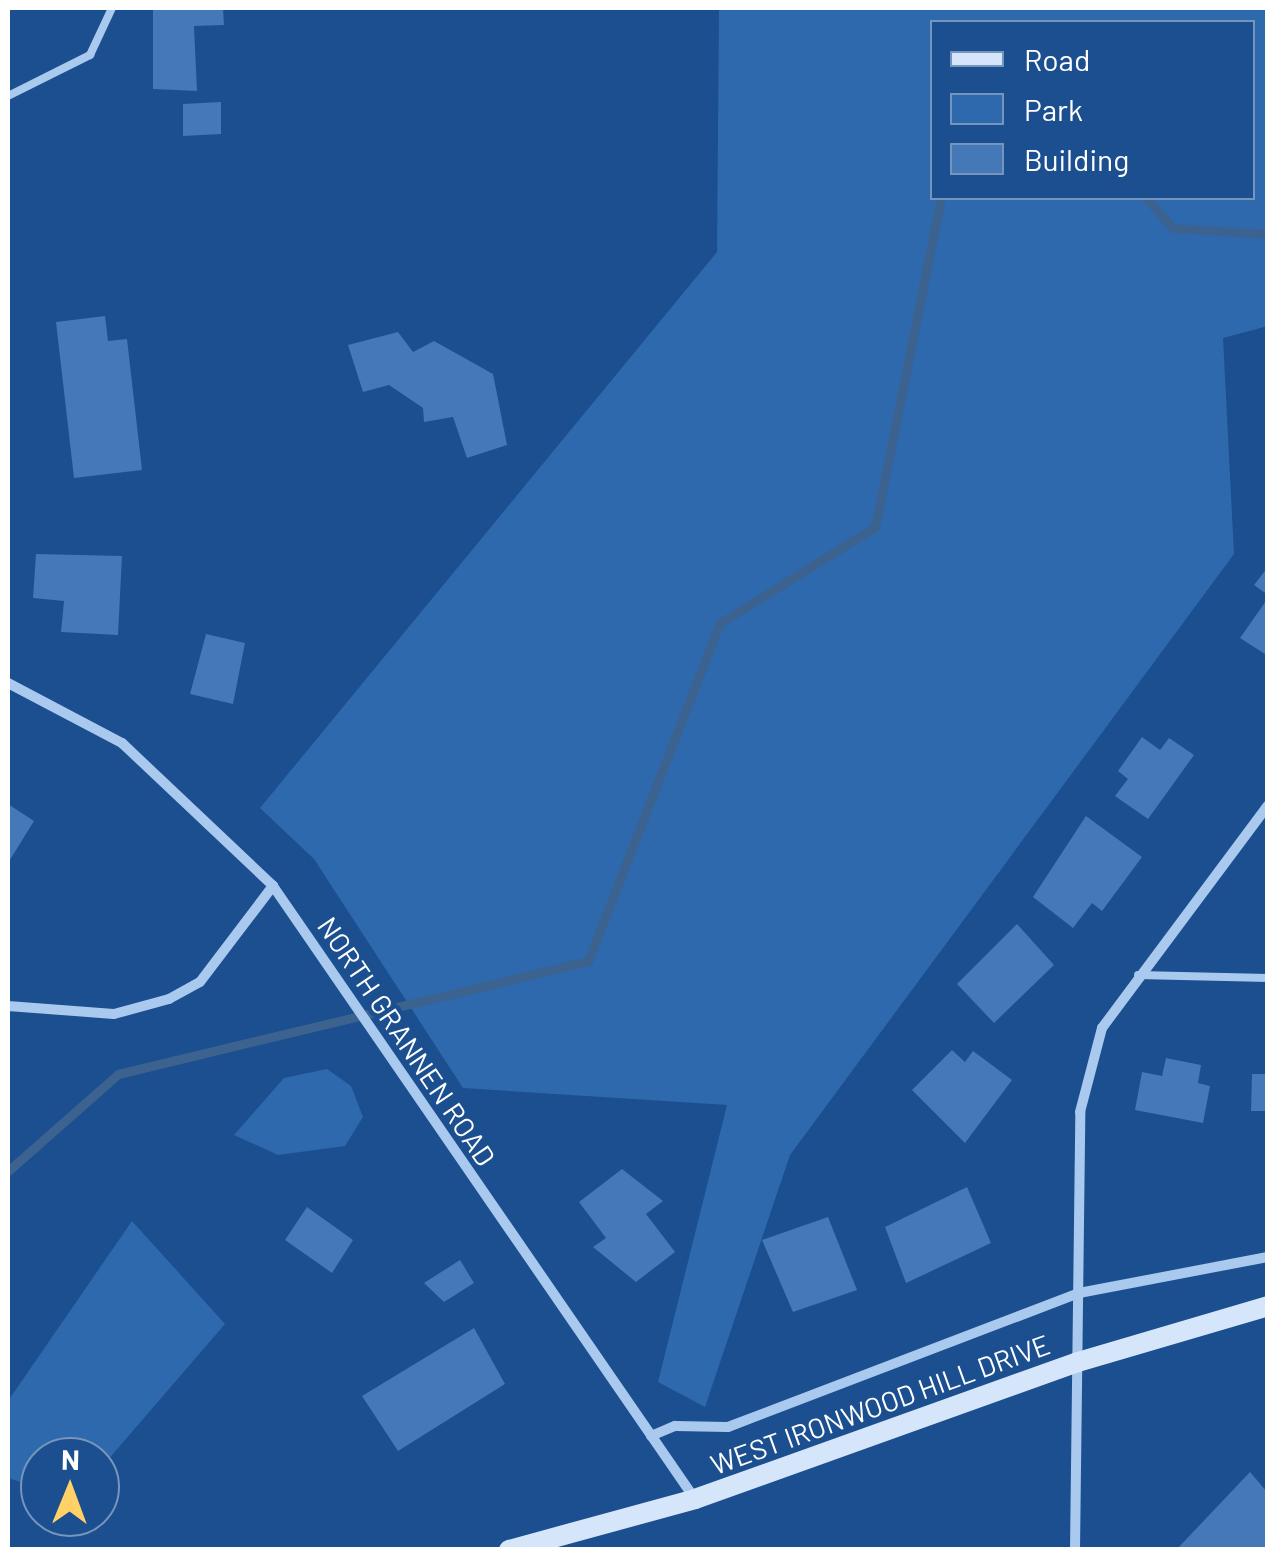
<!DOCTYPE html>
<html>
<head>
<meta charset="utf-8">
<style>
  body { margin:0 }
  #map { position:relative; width:1275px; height:1557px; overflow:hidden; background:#1b4f8f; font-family:Barlow,sans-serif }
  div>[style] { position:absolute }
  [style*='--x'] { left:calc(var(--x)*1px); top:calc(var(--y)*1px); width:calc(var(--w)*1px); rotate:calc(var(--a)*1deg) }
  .green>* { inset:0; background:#2e69ad }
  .stream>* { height:9px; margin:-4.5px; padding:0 4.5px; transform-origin:4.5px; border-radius:4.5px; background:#3c6290 }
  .building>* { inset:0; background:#4478b7 }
  .lane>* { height:8px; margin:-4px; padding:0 4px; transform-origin:4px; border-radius:4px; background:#a9c9ee }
  .street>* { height:10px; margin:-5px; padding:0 5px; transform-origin:5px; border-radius:5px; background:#a9c9ee }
  .secondary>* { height:20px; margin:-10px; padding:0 10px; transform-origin:10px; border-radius:10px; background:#d6e6fa }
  span { translate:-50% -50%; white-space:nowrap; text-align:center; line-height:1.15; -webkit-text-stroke:9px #1b4f8f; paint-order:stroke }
  .street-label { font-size:28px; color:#fff }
  .frame { position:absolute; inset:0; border:10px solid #fff; pointer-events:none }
  .legend { position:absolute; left:930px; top:20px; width:325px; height:180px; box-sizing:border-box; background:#1b4f8f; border:2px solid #7695bc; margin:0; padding:12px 18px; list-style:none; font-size:30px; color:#fff }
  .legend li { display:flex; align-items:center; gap:20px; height:50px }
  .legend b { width:50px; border:2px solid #7695bc }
  .north { position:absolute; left:20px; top:1437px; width:100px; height:100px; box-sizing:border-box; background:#1b4f8f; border:2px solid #7695bc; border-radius:50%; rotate:1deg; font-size:28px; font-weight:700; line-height:40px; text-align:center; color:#fff }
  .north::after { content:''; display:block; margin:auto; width:35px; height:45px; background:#ffd166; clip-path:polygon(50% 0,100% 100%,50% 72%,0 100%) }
</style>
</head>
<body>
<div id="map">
  <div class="green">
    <div style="clip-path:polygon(evenodd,719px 8px,1267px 8px,1268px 326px,1223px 338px,1234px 554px,790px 1155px,705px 1407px,658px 1382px,727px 1105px,463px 1088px,314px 859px,260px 808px,717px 252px,719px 8px,932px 22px,1252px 22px,1252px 198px,932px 198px,932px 22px)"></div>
    <div style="clip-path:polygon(327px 1069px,351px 1086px,363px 1117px,345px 1146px,278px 1155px,234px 1135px,284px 1078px)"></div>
    <div style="clip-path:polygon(132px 1221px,225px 1324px,100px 1469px,100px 1457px,40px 1457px,40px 1488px,8px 1478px,8px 1401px)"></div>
  </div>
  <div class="stream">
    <div style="--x:1146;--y:198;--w:40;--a:48"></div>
    <div style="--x:1173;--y:228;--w:95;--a:3.6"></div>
    <div style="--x:8;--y:1171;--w:147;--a:-41.4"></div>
    <div style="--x:118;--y:1074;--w:483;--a:-13.5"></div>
    <div style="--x:588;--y:961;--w:363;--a:-68.7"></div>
    <div style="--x:720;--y:623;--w:182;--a:-31.8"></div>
    <div style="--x:875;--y:527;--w:336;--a:-78.7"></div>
  </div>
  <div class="building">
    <div style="clip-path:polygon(153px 8px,223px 8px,224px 25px,194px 26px,197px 91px,153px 89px)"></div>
    <div style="clip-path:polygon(221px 102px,221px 134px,183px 136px,183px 104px)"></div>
    <div style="clip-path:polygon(105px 316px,108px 341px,127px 339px,142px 470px,74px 478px,56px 322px)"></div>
    <div style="clip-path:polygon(398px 332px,413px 352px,434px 341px,493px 374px,507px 445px,467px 458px,453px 417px,424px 422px,423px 408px,389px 385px,363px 392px,348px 345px)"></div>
    <div style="clip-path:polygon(36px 554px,122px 556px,118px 635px,61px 632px,64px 601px,33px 598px)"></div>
    <div style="clip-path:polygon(1268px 567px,1268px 595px,1254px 585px)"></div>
    <div style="clip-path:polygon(1268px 598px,1268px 656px,1240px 638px)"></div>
    <div style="clip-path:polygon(206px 634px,245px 643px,233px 704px,190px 694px)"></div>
    <div style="clip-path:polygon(1142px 737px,1160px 750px,1169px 738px,1194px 755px,1148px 819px,1115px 796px,1128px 779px,1118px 771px)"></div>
    <div style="clip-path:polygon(8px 804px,34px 821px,8px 863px)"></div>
    <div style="clip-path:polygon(1086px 816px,1142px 857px,1102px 911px,1092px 903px,1073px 928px,1033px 897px)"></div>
    <div style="clip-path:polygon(1017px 924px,1054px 965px,994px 1023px,957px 984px)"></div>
    <div style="clip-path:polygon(952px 1050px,965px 1062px,973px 1051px,1012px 1080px,965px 1143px,912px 1090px)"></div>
    <div style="clip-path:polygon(1166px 1058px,1201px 1065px,1198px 1083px,1210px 1086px,1203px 1123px,1135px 1110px,1142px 1072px,1162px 1076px)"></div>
    <div style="clip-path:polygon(1252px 1074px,1268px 1074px,1268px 1111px,1251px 1111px)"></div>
    <div style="clip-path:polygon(622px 1169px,663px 1201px,646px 1214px,675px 1252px,636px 1282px,593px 1247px,606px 1238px,579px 1202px)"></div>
    <div style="clip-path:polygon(967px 1187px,991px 1243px,906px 1283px,885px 1227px)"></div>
    <div style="clip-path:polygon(307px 1207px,353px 1240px,332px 1273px,285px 1240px)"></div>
    <div style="clip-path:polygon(828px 1217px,857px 1290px,793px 1312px,762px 1240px)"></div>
    <div style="clip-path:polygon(460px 1260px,474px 1283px,444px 1302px,424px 1283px)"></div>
    <div style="clip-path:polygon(474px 1328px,505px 1384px,398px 1451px,362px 1396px)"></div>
    <div style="clip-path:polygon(1250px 1472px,1268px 1493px,1268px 1550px,1176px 1550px)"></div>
  </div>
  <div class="lane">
    <div style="--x:8;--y:96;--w:92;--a:-26.6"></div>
    <div style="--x:90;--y:55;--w:52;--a:-64.9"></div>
    <div style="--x:1138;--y:975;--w:130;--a:1.3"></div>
  </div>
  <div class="street">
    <div style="--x:8;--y:683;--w:129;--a:27.8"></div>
    <div style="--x:122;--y:743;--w:208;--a:43.4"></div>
    <div style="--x:273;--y:886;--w:744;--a:55.46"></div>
    <div style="--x:8;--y:1006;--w:106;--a:4.3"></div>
    <div style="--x:114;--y:1014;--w:57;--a:-15.3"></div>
    <div style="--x:169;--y:999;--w:35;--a:-29"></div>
    <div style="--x:200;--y:982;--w:121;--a:-52.8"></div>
    <div style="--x:651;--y:1436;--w:26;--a:-23"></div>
    <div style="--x:675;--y:1426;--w:53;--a:1.1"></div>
    <div style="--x:728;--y:1427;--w:376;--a:-20.9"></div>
    <div style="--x:1079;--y:1293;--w:192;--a:-10.8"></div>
    <div style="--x:1075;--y:1550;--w:438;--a:-89.3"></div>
    <div style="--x:1080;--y:1112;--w:87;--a:-75.3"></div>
    <div style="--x:1102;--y:1028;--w:278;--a:-53.3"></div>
  </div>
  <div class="secondary">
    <div style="--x:509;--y:1550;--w:193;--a:-15.3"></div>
    <div style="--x:695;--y:1499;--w:407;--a:-19.7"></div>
    <div style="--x:1078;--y:1362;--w:198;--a:-16.4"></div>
  </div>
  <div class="street-label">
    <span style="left:407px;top:1041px;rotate:56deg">NORTH GRANNEN ROAD</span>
    <span style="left:880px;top:1404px;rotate:-20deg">WEST IRONWOOD HILL DRIVE</span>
  </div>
  <div class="frame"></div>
  <ul class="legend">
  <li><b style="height:12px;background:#d6e6fa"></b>Road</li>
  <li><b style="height:28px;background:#2e69ad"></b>Park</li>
  <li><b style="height:28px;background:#4478b7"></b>Building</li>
  </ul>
  <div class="north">N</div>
</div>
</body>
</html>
